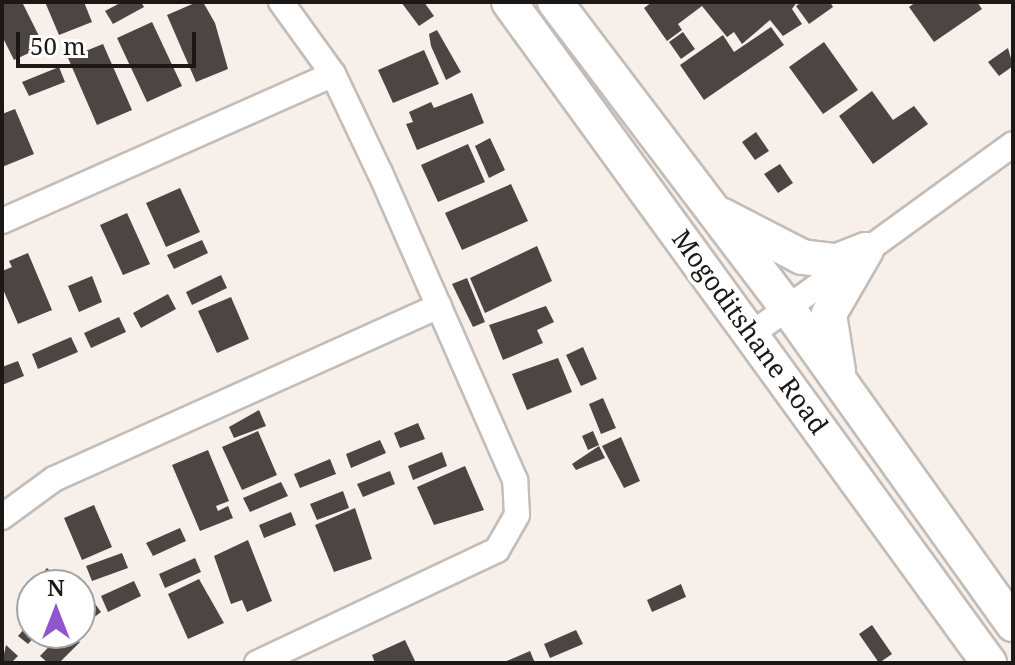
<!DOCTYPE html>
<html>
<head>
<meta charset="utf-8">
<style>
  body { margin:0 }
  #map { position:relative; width:1015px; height:665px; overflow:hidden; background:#f7efea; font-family:"Noto Serif",serif }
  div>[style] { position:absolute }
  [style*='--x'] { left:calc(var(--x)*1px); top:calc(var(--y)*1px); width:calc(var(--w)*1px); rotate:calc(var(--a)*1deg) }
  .building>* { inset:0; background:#4d4543 }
  .roads { filter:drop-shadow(2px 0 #c4bcb7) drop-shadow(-2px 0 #c4bcb7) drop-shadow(0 2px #c4bcb7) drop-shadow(0 -2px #c4bcb7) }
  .street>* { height:24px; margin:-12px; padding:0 12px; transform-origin:12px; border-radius:12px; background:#fff }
  .secondary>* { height:34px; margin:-17px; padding:0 17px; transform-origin:17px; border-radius:17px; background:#fff }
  span { translate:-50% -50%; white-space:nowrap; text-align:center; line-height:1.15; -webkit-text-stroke:8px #fff; paint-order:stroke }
  .street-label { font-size:26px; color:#1b1816 }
  .frame { position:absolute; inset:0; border:4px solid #1b1816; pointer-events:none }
  .north { position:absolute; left:16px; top:569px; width:80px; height:80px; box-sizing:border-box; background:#fff; border:2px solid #a4a3a2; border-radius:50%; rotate:0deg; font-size:22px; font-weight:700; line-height:32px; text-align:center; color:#1b1816 }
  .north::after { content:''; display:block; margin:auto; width:28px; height:36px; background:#9054cb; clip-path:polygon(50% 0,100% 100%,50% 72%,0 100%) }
  .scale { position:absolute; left:16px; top:32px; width:180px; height:36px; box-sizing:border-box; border:4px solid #1b1816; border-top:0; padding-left:10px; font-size:24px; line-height:28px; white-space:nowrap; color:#1b1816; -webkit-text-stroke:6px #fff; paint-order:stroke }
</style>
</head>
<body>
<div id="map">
  <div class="building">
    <div style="clip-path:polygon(2px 2px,22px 2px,44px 46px,14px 60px,2px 36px)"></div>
    <div style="clip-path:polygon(45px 2px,84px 2px,92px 22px,59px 35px)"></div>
    <div style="clip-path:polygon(122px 2px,141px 2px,144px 7px,113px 24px,105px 11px)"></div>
    <div style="clip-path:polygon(197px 2px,203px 2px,215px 23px,228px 69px,196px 82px,167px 15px)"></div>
    <div style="clip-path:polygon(401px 2px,424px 2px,434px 16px,419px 26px)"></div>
    <div style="clip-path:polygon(652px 2px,797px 2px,792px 9px,802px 24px,783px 36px,770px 20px,742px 44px,734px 32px,727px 37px,702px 6px,678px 24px,682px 30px,667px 41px,644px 8px)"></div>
    <div style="clip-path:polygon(802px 2px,830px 2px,833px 7px,809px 24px,796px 6px)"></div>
    <div style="clip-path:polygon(916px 2px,977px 2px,982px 9px,934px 42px,909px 7px)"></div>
    <div style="clip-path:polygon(152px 22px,182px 86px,147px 102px,117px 38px)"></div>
    <div style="clip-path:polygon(771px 27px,784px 45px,704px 100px,680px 65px,723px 35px,734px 52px)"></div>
    <div style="clip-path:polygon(437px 30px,461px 72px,446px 80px,431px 46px,429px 34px)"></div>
    <div style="clip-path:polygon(683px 32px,695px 49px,681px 59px,669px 42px)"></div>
    <div style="clip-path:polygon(824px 42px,858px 90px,823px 114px,789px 67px)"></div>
    <div style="clip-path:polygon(103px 44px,132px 110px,97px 125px,68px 58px)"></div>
    <div style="clip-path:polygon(1008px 48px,1013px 66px,999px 76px,988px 62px)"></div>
    <div style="clip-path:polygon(424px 50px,439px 84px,393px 103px,378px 70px)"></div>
    <div style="clip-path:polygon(59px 67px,65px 82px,29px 96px,22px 82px)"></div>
    <div style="clip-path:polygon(872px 91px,893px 120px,914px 106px,928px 124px,873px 164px,839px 116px)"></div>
    <div style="clip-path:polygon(472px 93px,484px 123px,417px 150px,406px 124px,413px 122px,409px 112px,431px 102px,434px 108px)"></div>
    <div style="clip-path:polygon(15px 109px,34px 154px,2px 167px,2px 114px)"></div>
    <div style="clip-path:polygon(756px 132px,769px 151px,755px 160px,742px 142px)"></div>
    <div style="clip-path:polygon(490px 138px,505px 170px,489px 178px,475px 146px)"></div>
    <div style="clip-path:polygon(468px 144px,485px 182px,438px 202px,421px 165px)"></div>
    <div style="clip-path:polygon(780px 164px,793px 183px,778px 193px,764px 174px)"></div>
    <div style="clip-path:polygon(511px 184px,528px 221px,462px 250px,445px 213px)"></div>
    <div style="clip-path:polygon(180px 188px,200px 232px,166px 247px,146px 203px)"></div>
    <div style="clip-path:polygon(127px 213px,150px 264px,123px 275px,100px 225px)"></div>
    <div style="clip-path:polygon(202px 240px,208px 253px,174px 269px,167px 255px)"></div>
    <div style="clip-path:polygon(537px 246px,552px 281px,485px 313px,470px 278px)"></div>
    <div style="clip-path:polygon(28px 253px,52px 310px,18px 324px,2px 287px,2px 271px,12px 267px,9px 261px)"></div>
    <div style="clip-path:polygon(221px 275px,227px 288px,192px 305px,186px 292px)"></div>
    <div style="clip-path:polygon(92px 276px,102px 302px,79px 312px,68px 286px)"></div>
    <div style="clip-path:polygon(467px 278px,485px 322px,473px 327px,452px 284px)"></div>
    <div style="clip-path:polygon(168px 294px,176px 309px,141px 328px,133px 313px)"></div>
    <div style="clip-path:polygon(231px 297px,249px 339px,217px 353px,198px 311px)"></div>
    <div style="clip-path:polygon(546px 306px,554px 322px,537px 330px,543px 343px,503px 360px,489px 325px)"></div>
    <div style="clip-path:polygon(119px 317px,126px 332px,91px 348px,84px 333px)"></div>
    <div style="clip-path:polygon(71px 337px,78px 352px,38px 369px,32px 354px)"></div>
    <div style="clip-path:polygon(583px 347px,597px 379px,581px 386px,566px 355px)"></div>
    <div style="clip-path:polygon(558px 358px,572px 392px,527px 410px,512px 374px)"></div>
    <div style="clip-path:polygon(18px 361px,24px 376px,2px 385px,2px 367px)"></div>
    <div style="clip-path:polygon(603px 398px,616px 428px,601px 434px,589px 404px)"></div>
    <div style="clip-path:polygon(259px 410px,266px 426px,234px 438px,229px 427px)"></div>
    <div style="clip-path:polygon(418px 423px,425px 439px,400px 448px,394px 433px)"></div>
    <div style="clip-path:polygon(258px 431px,277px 475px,242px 490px,222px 447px)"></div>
    <div style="clip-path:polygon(593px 431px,599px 445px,588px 450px,582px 436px)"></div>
    <div style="clip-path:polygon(621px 437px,640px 481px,624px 488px,602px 446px)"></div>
    <div style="clip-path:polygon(380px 440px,386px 453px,351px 468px,346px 454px)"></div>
    <div style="clip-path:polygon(599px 446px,605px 458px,576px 470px,572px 464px)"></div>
    <div style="clip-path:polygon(208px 450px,229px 501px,216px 506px,218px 511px,228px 506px,233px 518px,200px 531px,172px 465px)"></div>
    <div style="clip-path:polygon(442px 452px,447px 466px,413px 480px,408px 466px)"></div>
    <div style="clip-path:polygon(330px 459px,336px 474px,300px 488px,294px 474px)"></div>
    <div style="clip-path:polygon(465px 466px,484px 510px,434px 525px,417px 487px)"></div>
    <div style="clip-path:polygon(390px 471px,395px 484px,363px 497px,357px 484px)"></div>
    <div style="clip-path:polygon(281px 482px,288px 496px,250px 512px,243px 498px)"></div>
    <div style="clip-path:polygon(343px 491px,349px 508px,317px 520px,310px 504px)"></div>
    <div style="clip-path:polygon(94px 505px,112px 547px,82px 560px,64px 518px)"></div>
    <div style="clip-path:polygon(355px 508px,372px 559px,334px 572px,315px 525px)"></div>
    <div style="clip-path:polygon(291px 512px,296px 525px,264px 538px,259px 525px)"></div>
    <div style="clip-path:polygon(180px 528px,186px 541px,153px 556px,146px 543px)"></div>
    <div style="clip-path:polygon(248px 540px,272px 601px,247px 612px,242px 600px,231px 604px,214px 556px)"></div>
    <div style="clip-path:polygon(122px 553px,128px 568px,92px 581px,86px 566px)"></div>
    <div style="clip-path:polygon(195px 558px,201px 572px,165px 588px,159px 574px)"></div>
    <div style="clip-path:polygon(47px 568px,67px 585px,44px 585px,37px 580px)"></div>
    <div style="clip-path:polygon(199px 579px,224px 623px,188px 639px,168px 594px)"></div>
    <div style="clip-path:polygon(134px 581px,141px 596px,108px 612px,101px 596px)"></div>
    <div style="clip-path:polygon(681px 584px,686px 597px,652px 612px,647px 600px)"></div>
    <div style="clip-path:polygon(93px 601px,101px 612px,88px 622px,80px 610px)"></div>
    <div style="clip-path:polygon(32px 620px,32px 633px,38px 633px,28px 644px,18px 636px)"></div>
    <div style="clip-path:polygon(872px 625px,892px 654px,879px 663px,859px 634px)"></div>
    <div style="clip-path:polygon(576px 630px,583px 644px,550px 658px,544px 644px)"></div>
    <div style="clip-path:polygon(62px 633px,80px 642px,59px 663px,48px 663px,40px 656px)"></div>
    <div style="clip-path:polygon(405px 640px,416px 663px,375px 663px,372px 655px)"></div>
    <div style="clip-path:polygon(6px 645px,18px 656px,11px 663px,2px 663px)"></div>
    <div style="clip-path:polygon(530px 651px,535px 663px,502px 663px)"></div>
  </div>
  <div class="roads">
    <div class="street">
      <div style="--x:2;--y:221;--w:362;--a:-23.9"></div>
      <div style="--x:753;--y:333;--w:321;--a:-36"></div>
      <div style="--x:2;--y:517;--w:64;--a:-36.2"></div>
      <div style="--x:54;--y:479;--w:422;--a:-24.2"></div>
      <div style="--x:257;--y:663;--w:265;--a:-25.2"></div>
      <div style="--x:497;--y:550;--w:40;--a:-60.3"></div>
      <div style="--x:517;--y:515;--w:35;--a:-93"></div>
      <div style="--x:515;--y:480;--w:335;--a:-113.7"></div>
      <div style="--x:380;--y:173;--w:110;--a:-115.4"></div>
      <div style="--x:333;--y:74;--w:89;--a:-125.8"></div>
    </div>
    <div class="secondary">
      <div style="--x:509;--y:2;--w:817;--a:54.01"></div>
      <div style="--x:555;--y:2;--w:387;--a:52.8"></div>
      <div style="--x:789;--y:310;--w:386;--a:54.5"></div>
      <div style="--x:723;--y:216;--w:89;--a:27.4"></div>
      <div style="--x:802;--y:257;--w:35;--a:7"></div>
      <div style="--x:837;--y:261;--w:31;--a:-21"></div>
      <div style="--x:838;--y:371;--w:58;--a:-99"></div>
      <div style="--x:829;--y:314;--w:74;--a:-60"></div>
    </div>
  </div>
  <div class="street-label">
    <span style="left:750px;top:332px;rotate:54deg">Mogoditshane Road</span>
  </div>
  <div class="frame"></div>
  <div class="north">N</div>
  <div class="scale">50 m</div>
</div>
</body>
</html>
